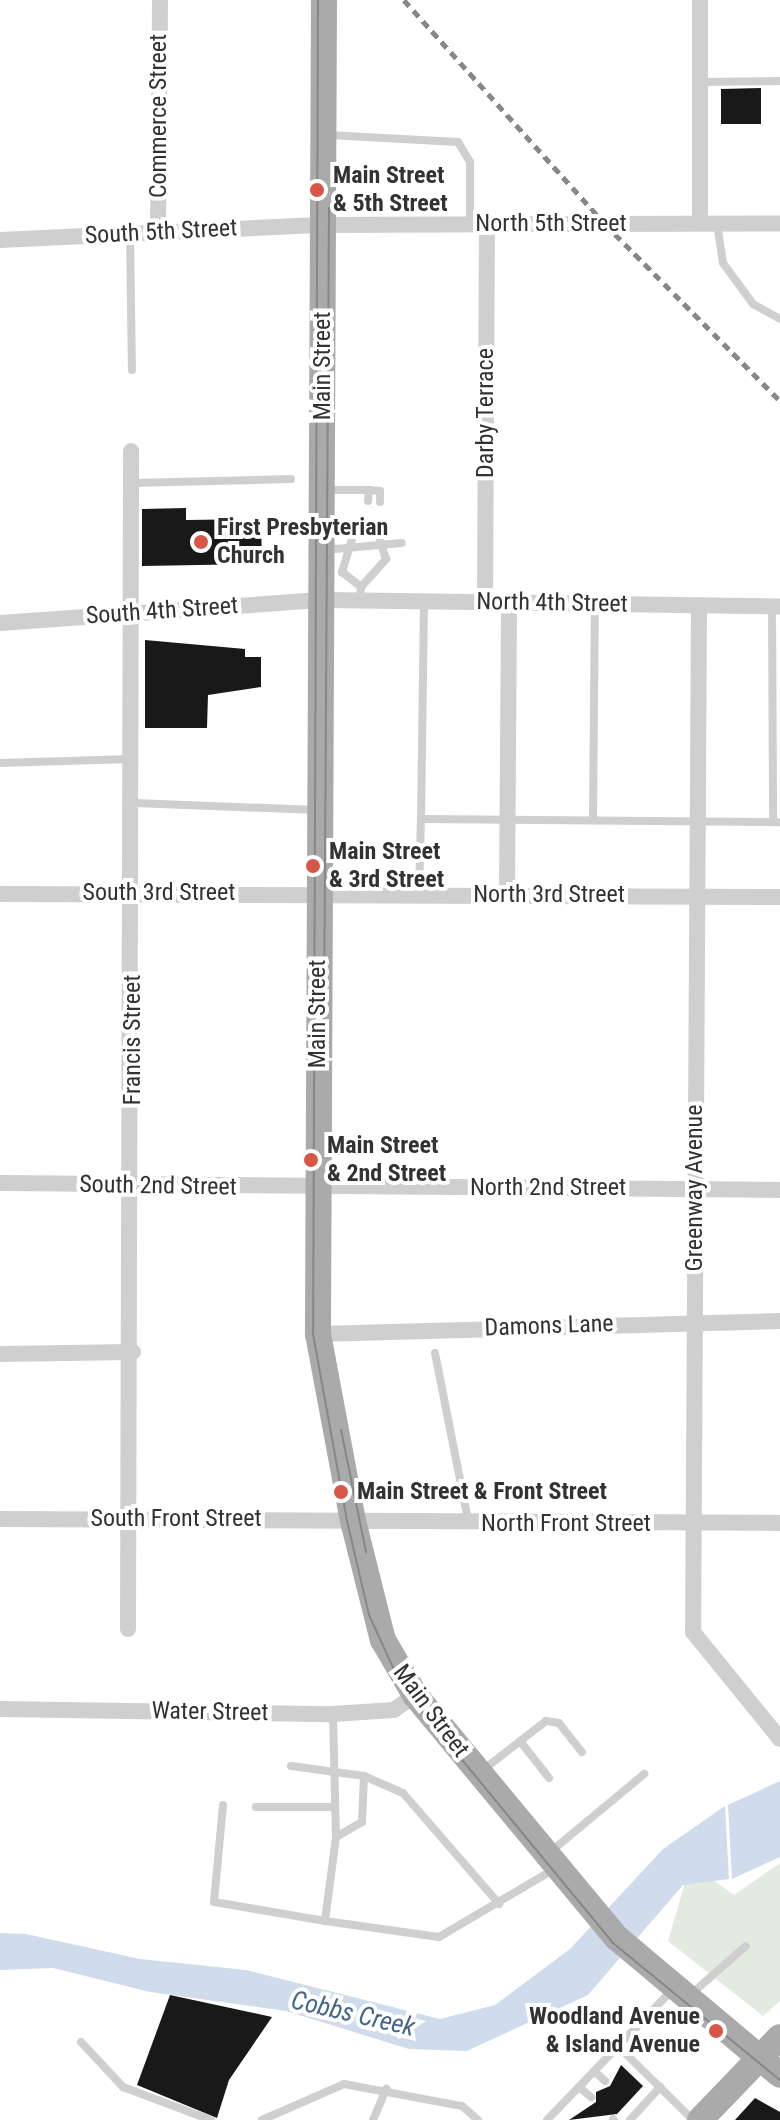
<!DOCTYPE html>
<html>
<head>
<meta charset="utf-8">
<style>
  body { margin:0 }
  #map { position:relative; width:780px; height:2120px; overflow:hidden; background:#fff; font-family:"Roboto Condensed",sans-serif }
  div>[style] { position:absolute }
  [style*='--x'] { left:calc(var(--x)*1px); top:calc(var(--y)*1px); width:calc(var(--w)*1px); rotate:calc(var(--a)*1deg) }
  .green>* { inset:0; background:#e3eadf }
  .water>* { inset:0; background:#d0dceb }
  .building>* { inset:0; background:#191919 }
  .service>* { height:8px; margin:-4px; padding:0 4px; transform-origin:4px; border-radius:4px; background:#cfcfcf }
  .minor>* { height:16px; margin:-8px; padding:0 8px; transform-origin:8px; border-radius:8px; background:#cfcfcf }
  .primary>* { height:26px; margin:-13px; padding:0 13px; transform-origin:13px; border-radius:13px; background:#aaa }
  .tram>* { height:2px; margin:-1px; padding:0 1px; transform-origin:1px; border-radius:1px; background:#878787 }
  .rail>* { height:5px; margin-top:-2.5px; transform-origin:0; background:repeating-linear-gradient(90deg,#878787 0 8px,transparent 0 14px) }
  .dots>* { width:22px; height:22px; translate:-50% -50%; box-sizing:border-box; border:4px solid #fff; border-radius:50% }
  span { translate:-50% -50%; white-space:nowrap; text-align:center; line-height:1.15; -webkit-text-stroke:8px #fff; paint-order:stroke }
  .street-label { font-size:24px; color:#323232 }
  .poi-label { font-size:24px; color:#323232; font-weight:700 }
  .left { translate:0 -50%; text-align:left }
  .right { translate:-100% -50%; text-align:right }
  .water-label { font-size:26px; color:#46658e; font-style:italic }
</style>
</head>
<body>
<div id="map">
  <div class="green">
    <div style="clip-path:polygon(780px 1863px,780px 2001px,763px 2016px,668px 1941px,687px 1876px,702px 1872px,734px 1895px)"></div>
  </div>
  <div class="water">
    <div style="clip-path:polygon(780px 1781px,780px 1857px,732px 1879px,728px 1805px)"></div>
    <div style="clip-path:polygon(725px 1806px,729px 1879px,683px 1885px,588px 1995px,467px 2051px,409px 2049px,286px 2011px,150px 1992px,53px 1968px,0 1970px,0 1933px,26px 1934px,140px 1959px,246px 1970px,440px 2019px,495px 2005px,570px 1949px,663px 1849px)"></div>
  </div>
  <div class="building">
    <div style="clip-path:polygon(761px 88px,761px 124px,721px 124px,721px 89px)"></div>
    <div style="clip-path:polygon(186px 508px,186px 520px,261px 519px,262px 564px,142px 566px,142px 509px)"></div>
    <div style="clip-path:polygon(145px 640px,245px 649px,245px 657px,261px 657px,261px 687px,208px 695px,207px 728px,145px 728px)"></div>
    <div style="clip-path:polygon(170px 1995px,272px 2017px,229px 2080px,217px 2118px,137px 2085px)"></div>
    <div style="clip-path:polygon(621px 2065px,643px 2086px,617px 2114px,569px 2120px,596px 2102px,596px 2092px,610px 2086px)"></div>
    <div style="clip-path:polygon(755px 2098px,780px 2112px,780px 2120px,735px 2120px)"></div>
  </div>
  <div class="service">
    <div style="--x:701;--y:82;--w:79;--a:-0.7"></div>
    <div style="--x:328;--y:135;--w:130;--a:3.1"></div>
    <div style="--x:458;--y:142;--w:23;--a:59"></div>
    <div style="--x:470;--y:162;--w:62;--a:90"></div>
    <div style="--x:717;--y:223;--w:40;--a:81.5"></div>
    <div style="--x:723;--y:263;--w:51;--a:53.8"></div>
    <div style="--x:753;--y:304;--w:31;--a:29"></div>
    <div style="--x:130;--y:233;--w:137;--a:89.2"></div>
    <div style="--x:132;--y:483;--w:159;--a:-1.4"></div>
    <div style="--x:324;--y:490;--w:45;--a:0"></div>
    <div style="--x:369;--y:490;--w:11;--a:95"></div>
    <div style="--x:369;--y:490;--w:11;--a:5"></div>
    <div style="--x:380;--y:491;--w:11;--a:90"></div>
    <div style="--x:353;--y:536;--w:38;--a:107"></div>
    <div style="--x:342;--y:572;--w:24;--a:38"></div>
    <div style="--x:324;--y:550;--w:78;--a:-5.1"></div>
    <div style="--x:360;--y:600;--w:13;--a:-86"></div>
    <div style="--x:361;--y:587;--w:38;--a:-48"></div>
    <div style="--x:386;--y:559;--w:20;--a:-108"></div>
    <div style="--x:772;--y:606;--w:216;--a:89.7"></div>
    <div style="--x:0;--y:763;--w:131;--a:-1.7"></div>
    <div style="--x:134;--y:803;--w:183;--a:2.2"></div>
    <div style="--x:421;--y:819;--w:218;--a:-89.2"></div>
    <div style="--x:593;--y:820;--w:216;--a:-89.5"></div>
    <div style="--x:419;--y:894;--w:75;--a:-88.5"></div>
    <div style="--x:421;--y:819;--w:359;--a:0.5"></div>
    <div style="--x:435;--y:1353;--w:174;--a:78.8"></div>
    <div style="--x:333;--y:1715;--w:122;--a:88.6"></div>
    <div style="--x:336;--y:1837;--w:85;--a:97.5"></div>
    <div style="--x:325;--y:1921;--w:115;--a:8"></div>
    <div style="--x:439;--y:1937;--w:136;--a:-30.5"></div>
    <div style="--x:520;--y:1741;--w:47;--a:51.9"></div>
    <div style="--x:291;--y:1766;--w:74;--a:7.8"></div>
    <div style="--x:364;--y:1776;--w:46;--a:92.5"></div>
    <div style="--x:362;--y:1822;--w:30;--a:150"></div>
    <div style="--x:483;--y:1770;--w:80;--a:-37.9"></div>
    <div style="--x:546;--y:1721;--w:13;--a:9"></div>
    <div style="--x:559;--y:1723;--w:37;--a:52"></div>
    <div style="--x:364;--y:1776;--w:43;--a:23.6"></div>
    <div style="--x:403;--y:1793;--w:147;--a:49.1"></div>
    <div style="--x:223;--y:1805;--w:97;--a:95.3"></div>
    <div style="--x:214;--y:1902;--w:113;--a:9.7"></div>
    <div style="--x:256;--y:1807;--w:75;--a:0"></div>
    <div style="--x:549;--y:1853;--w:124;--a:-39.7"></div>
    <div style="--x:690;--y:1995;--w:74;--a:-41.2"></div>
    <div style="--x:81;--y:2042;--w:62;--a:47"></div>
    <div style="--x:123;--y:2087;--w:94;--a:20.6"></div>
    <div style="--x:618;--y:2046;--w:105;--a:44.6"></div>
    <div style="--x:594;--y:2071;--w:15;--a:42"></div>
    <div style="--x:579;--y:2087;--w:16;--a:40"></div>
    <div style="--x:613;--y:2119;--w:1;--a:45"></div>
    <div style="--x:262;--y:2120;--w:90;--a:-23.7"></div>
    <div style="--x:344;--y:2084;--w:120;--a:10.6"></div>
    <div style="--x:462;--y:2106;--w:21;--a:41"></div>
    <div style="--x:373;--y:2120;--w:34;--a:-67"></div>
    <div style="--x:547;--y:2120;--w:182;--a:-46.1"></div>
    <div style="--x:630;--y:2120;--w:45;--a:-47.7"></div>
  </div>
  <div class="minor">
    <div style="--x:700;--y:0;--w:223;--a:90"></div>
    <div style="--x:158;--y:231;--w:231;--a:-89.5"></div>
    <div style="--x:0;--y:240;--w:317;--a:-2.7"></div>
    <div style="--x:317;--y:225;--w:463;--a:-0.2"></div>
    <div style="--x:485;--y:602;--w:378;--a:-89.7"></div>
    <div style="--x:699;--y:605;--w:1027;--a:90.33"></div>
    <div style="--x:693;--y:1632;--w:138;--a:50.9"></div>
    <div style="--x:0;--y:623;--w:324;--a:-4.1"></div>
    <div style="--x:323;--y:600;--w:457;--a:0.8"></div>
    <div style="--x:0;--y:894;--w:780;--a:0.22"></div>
    <div style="--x:507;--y:895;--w:293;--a:-89.6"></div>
    <div style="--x:0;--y:1183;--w:780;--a:0.51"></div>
    <div style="--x:318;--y:1334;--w:462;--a:-1.6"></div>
    <div style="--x:0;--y:1354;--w:133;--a:-0.9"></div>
    <div style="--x:0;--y:1519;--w:780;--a:0.29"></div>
    <div style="--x:128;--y:1629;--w:1178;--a:-89.85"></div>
    <div style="--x:0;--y:1709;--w:333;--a:0.9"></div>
    <div style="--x:333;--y:1714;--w:61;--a:-3.8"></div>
    <div style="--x:394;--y:1710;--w:26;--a:-36"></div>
  </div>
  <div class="primary">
    <div style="--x:324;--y:0;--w:1334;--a:90.26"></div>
    <div style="--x:318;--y:1334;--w:190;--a:79.4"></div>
    <div style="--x:353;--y:1521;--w:123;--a:75.9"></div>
    <div style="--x:383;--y:1640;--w:64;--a:59.8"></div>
    <div style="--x:415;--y:1695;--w:316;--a:50.3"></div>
    <div style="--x:617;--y:1938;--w:213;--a:40"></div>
    <div style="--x:700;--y:2120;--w:115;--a:-46.1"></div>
  </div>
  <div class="tram">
    <div style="--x:318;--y:0;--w:1334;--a:90.21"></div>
    <div style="--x:313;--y:1334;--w:190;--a:79.7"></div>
    <div style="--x:347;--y:1521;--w:97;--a:76.8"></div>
    <div style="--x:369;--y:1615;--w:79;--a:65.4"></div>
    <div style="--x:402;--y:1687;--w:332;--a:50.5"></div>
    <div style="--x:613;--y:1943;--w:216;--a:39.4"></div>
    <div style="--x:324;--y:1028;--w:820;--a:-89.65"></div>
    <div style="--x:341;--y:1430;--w:125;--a:78.4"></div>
  </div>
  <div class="rail">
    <div style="--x:404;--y:0;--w:301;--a:48.1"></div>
    <div style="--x:605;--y:224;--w:249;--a:45.3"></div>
  </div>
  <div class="dots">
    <div style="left:317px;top:190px;background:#d75646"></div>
    <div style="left:201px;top:542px;background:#d75646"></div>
    <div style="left:313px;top:866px;background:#d75646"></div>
    <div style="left:311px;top:1160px;background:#d75646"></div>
    <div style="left:341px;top:1492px;background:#d75646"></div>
    <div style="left:716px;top:2031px;background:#d75646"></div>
  </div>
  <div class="street-label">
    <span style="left:159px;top:116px;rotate:-90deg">Commerce Street</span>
    <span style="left:551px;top:224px">North 5th Street</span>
    <span style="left:161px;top:232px;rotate:-3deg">South 5th Street</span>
    <span style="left:323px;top:366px;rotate:-90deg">Main Street</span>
    <span style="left:486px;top:413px;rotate:-90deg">Darby Terrace</span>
    <span style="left:552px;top:603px;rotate:1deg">North 4th Street</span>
    <span style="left:162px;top:611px;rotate:-4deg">South 4th Street</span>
    <span style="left:159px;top:893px">South 3rd Street</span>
    <span style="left:549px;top:895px">North 3rd Street</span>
    <span style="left:318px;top:1014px;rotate:-90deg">Main Street</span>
    <span style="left:133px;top:1040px;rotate:-90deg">Francis Street</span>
    <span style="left:158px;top:1186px;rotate:1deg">South 2nd Street</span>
    <span style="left:548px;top:1188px">North 2nd Street</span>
    <span style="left:695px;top:1188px;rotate:-90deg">Greenway Avenue</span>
    <span style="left:549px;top:1326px;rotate:-2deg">Damons Lane</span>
    <span style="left:176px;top:1519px">South Front Street</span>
    <span style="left:566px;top:1524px">North Front Street</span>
    <span style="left:431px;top:1711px;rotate:53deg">Main Street</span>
    <span style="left:210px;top:1712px;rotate:1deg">Water Street</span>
  </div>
  <div class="poi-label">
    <span class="left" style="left:333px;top:190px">Main Street<br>&amp; 5th Street</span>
    <span class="left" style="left:217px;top:542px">First Presbyterian<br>Church</span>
    <span class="left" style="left:329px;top:866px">Main Street<br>&amp; 3rd Street</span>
    <span class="left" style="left:327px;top:1160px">Main Street<br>&amp; 2nd Street</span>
    <span class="left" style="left:357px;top:1492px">Main Street &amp; Front Street</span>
    <span class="right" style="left:700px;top:2031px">Woodland Avenue<br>&amp; Island Avenue</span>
  </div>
  <div class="water-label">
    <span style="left:353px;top:2014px;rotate:13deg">Cobbs Creek</span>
  </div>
</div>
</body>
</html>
